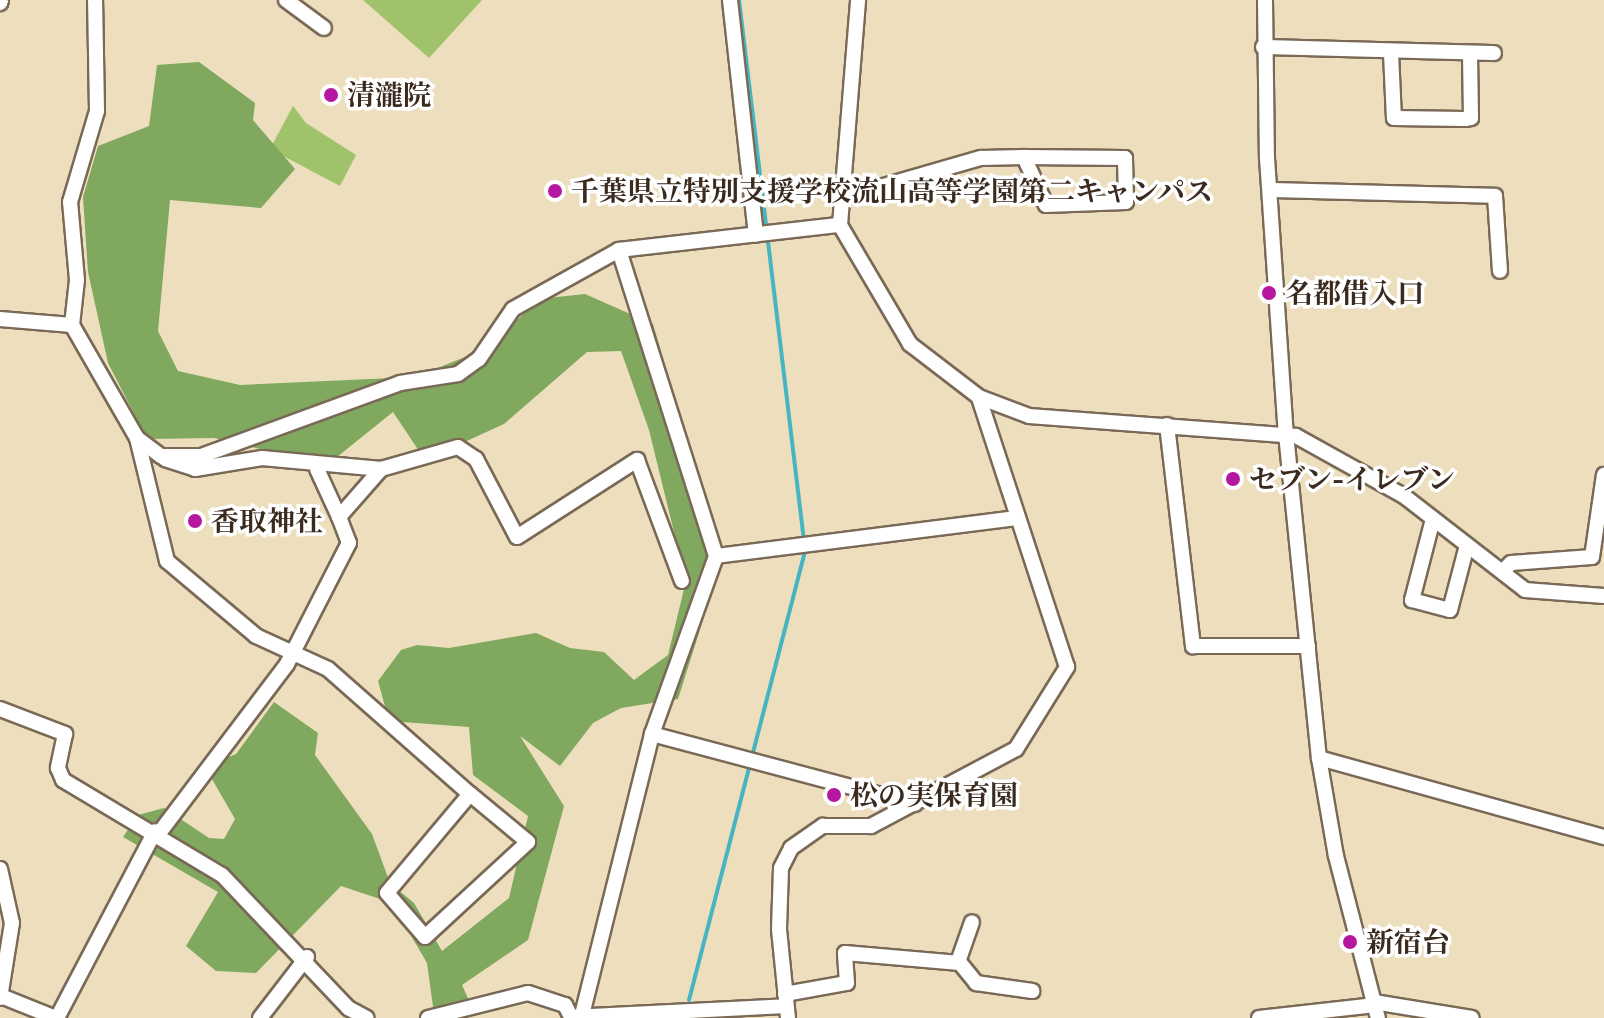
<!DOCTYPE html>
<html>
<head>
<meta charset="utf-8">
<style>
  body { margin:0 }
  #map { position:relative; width:1604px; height:1018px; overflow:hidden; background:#eddfbd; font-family:"Libre Caslon Text","Noto Serif JP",serif }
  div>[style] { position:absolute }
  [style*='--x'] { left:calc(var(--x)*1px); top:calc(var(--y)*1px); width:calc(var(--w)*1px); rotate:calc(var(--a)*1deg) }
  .green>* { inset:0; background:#a0c26b }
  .forest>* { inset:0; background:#80a85f }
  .stream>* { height:4px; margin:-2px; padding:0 2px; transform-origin:2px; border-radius:2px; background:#47b5c1 }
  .roads { filter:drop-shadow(2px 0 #796956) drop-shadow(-2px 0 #796956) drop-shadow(0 2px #796956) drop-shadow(0 -2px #796956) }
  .minor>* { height:14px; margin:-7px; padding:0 7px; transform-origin:7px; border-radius:7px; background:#fff }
  .dots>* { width:22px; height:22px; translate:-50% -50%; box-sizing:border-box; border:4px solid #fff; border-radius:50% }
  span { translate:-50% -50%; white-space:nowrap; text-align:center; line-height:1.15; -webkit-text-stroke:7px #fff; paint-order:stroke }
  .poi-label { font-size:28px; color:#3b2a1e; font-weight:700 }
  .left { translate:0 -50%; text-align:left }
</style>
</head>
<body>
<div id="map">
  <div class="green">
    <div style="clip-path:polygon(363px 0,482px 0,429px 58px)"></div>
    <div style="clip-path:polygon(293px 106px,306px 123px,356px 155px,340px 186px,270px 149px)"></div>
  </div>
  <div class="forest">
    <div style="clip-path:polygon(199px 62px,255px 103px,253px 120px,295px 169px,261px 208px,170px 200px,158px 331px,178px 371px,240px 385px,415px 377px,490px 347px,538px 299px,585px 294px,653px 324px,688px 444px,705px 530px,709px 601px,678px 699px,621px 708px,593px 723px,560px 766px,520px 736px,564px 806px,528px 940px,462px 985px,471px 1005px,434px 1014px,427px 963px,392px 903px,341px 886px,256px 973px,216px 971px,186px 946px,218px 892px,123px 837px,138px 815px,164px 808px,209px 838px,224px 839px,235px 819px,205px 767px,236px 754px,274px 702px,318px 733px,315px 755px,372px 834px,390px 883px,414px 903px,442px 951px,509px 898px,528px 816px,473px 775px,469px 727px,389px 721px,378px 681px,401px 650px,417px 645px,449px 648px,536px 633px,570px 648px,604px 652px,634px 680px,668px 655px,686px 581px,649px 430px,621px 351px,587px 352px,504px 424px,425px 460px,393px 412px,327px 465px,214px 438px,147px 439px,108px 363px,88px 272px,83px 197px,98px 146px,149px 126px,157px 65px)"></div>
  </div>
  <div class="stream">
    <div style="--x:739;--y:0;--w:545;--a:83.15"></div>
    <div style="--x:689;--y:1000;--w:465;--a:-75.5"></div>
  </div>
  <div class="roads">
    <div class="minor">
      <div style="--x:286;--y:0;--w:47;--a:36.4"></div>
      <div style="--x:730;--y:0;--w:236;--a:83.7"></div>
      <div style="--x:1265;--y:0;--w:158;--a:89.3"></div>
      <div style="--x:1267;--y:158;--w:277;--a:86.1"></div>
      <div style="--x:1286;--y:434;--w:326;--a:84.2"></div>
      <div style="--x:1319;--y:758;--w:99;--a:80.2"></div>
      <div style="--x:1336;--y:856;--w:167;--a:75.5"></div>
      <div style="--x:0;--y:3;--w:3;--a:-72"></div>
      <div style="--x:1263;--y:47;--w:231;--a:1.5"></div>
      <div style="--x:1391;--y:53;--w:65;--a:87.4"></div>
      <div style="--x:1394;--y:118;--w:71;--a:0.8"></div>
      <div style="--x:1465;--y:119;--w:6;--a:-9"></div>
      <div style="--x:1471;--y:118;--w:65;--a:-90.9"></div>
      <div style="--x:1270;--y:190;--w:225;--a:1.5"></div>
      <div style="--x:1495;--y:196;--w:75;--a:86.2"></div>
      <div style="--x:842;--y:198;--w:145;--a:-16.1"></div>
      <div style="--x:981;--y:158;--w:43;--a:-1.3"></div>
      <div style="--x:1024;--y:157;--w:101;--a:0.6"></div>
      <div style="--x:1125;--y:158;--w:44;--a:88.7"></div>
      <div style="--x:1126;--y:202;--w:80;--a:177.9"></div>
      <div style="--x:1046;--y:205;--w:53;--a:-114.6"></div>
      <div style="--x:0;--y:319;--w:72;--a:4.8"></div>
      <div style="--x:72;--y:325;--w:130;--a:60.1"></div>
      <div style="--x:137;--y:438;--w:30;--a:37"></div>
      <div style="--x:161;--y:456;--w:40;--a:0"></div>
      <div style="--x:201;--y:456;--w:212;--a:-20.1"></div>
      <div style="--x:400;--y:383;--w:59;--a:-8.8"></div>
      <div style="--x:458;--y:374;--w:26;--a:-36"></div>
      <div style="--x:479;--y:359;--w:60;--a:-55.8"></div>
      <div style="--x:513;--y:309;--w:121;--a:-29.1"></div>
      <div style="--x:72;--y:325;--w:45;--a:-83.7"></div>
      <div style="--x:77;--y:280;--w:78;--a:-95.1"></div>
      <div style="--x:70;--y:202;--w:95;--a:-73.5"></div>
      <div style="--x:97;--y:111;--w:111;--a:-91"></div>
      <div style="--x:979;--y:397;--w:53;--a:20.8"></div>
      <div style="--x:1029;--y:416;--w:268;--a:4.3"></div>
      <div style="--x:1296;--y:436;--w:124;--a:29.1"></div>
      <div style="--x:1404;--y:496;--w:153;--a:37.8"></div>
      <div style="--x:1525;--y:590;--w:79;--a:4.3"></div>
      <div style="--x:1167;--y:425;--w:223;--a:83.3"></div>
      <div style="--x:1193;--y:646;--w:115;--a:0"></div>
      <div style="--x:137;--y:438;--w:127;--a:76.3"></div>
      <div style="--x:167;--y:561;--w:116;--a:40.1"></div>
      <div style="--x:256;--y:636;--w:79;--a:24.6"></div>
      <div style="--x:328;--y:669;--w:189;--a:41.4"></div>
      <div style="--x:470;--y:794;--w:129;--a:130"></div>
      <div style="--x:387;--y:893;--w:58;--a:49.2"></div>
      <div style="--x:425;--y:937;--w:140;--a:-42.7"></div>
      <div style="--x:528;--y:842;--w:75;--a:-140.4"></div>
      <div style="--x:165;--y:459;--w:32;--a:18"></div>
      <div style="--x:195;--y:469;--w:68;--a:-9.3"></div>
      <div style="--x:262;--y:458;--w:120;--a:5.3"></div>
      <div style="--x:381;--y:469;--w:80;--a:-15.9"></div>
      <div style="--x:458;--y:447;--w:22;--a:34"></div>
      <div style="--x:476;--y:459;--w:88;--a:62.3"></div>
      <div style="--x:517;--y:537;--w:143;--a:-32.7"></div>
      <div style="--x:637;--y:460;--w:129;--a:69.6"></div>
      <div style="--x:317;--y:469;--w:53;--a:65.4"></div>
      <div style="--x:1433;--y:519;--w:84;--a:104.5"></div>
      <div style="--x:1412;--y:600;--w:39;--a:15"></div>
      <div style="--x:1450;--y:610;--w:67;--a:-75.3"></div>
      <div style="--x:716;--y:556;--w:321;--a:-107.6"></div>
      <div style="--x:619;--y:250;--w:222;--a:-6.5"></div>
      <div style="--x:1503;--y:571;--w:11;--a:-45"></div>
      <div style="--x:1511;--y:563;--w:81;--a:-4.2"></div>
      <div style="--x:1592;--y:557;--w:83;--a:-81.7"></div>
      <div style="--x:0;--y:709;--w:70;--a:21"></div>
      <div style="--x:65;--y:734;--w:35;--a:102"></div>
      <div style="--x:58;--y:768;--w:13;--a:67"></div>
      <div style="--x:63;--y:780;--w:185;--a:30.9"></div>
      <div style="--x:222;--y:875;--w:183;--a:46.5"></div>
      <div style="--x:348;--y:1008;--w:21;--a:28"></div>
      <div style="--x:652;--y:734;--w:272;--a:14.9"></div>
      <div style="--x:1319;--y:758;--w:296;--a:15.5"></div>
      <div style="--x:160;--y:832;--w:211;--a:-52.9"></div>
      <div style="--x:287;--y:664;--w:136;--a:-62.9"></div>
      <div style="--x:349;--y:543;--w:28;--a:-111"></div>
      <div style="--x:339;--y:517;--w:64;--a:-48.8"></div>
      <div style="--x:0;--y:869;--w:55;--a:77.5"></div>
      <div style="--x:12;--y:923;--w:76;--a:99.1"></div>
      <div style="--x:958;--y:962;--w:42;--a:-70.7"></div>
      <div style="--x:785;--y:994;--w:63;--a:-10.1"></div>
      <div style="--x:847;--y:983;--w:30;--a:-94"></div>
      <div style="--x:845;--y:953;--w:115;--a:5"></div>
      <div style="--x:960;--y:963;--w:26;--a:51"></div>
      <div style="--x:976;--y:983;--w:57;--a:8.1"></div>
      <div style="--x:1;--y:996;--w:59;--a:21.8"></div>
      <div style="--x:1374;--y:1002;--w:99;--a:9.3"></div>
      <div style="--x:582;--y:1015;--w:290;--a:-76"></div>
      <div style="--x:652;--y:734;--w:189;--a:-70.2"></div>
      <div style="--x:716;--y:556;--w:304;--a:-7.2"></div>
      <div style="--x:57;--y:1018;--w:211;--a:-62.3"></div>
      <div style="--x:260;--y:1018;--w:77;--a:-52.4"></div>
      <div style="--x:428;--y:1018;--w:103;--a:-14"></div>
      <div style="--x:528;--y:993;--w:39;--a:18"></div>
      <div style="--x:565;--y:1005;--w:13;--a:63"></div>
      <div style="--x:571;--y:1017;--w:215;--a:-2.9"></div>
      <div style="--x:788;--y:1018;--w:89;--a:-95.8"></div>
      <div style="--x:779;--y:929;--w:61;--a:-88.1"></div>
      <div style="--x:781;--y:868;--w:22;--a:-63"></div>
      <div style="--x:791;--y:848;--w:39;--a:-35"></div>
      <div style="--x:823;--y:826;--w:48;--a:0"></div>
      <div style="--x:871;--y:826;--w:164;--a:-28"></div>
      <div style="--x:1016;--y:749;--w:97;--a:-58.1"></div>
      <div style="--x:1067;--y:667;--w:284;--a:-108.1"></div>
      <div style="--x:979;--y:397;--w:87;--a:-142.5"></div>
      <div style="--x:910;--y:344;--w:138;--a:-120.5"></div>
      <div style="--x:840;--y:225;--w:226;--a:-85.4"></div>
      <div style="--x:1259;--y:1018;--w:117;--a:-6.4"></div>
    </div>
  </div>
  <div class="dots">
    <div style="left:331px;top:95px;background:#b5179e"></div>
    <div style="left:555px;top:191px;background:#b5179e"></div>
    <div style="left:1269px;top:293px;background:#b5179e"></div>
    <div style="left:1233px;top:479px;background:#b5179e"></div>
    <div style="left:195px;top:521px;background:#b5179e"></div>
    <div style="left:834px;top:795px;background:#b5179e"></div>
    <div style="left:1350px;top:942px;background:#b5179e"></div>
  </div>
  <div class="poi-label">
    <span class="left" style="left:347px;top:95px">清瀧院</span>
    <span class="left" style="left:571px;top:191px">千葉県立特別支援学校流山高等学園第二キャンパス</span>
    <span class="left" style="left:1285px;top:293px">名都借入口</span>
    <span class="left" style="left:1249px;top:479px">セブン-イレブン</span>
    <span class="left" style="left:211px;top:521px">香取神社</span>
    <span class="left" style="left:850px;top:795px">松の実保育園</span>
    <span class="left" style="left:1366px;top:942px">新宿台</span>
  </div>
</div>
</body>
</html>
